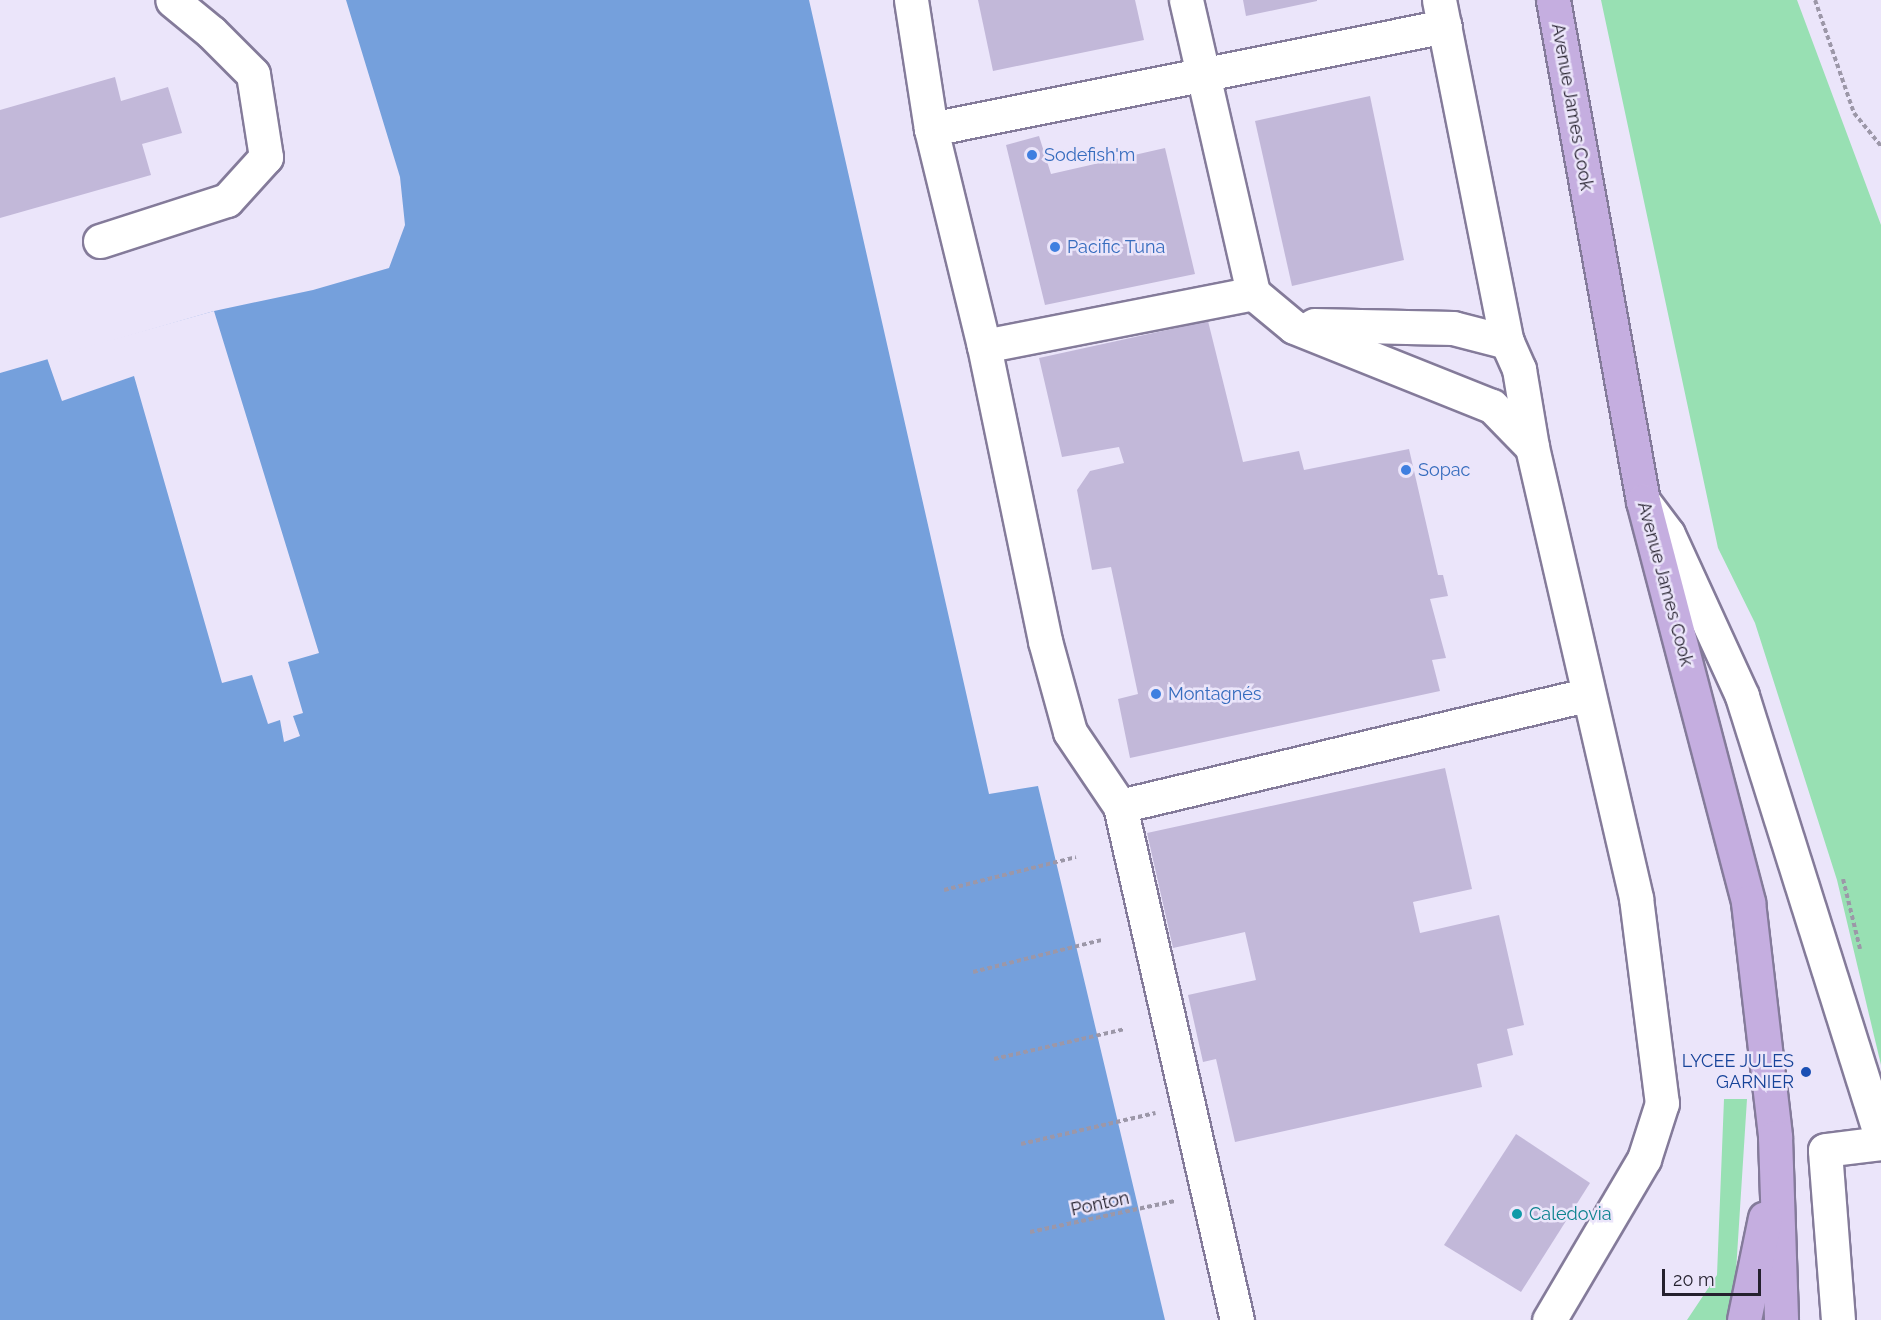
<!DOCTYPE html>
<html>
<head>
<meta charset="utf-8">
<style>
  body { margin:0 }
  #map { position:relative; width:1881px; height:1320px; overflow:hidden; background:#ebe5fa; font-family:Raleway,sans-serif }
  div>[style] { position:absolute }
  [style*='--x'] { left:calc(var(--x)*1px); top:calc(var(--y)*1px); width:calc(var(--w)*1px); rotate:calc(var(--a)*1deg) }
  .green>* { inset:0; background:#98e0b3 }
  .water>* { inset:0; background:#75a0dc }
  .pier>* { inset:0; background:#ebe5fa }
  .building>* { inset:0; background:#c2b8d9 }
  .path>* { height:4px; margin-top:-2px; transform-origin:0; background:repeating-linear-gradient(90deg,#9c97a8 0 4.5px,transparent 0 7.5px) }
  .roads { filter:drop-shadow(2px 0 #847b9a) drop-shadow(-2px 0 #847b9a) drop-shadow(0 2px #847b9a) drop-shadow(0 -2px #847b9a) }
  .minor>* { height:33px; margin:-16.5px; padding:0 16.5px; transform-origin:16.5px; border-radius:16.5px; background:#fff }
  .major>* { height:33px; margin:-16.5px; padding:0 16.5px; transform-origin:16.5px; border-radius:16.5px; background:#c5aee0 }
  .dots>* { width:16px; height:16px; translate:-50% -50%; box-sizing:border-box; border:3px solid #ebe5fa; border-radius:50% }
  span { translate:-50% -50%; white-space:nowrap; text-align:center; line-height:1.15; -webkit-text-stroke:5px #ebe5fa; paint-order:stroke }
  .street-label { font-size:18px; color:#25212e }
  .shop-label { font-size:18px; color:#366cbe }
  .left { translate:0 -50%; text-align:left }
  .transit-label { font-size:18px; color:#164399 }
  .right { translate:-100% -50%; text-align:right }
  .culture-label { font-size:18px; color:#0d838f }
  .scale { position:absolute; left:1662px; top:1269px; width:99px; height:27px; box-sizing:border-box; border:3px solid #25212e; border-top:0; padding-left:8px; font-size:18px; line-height:21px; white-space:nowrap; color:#25212e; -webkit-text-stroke:4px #ebe5fa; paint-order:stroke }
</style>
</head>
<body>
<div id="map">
  <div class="green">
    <div style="clip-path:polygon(1601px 0,1797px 0,1881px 225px,1881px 1065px,1837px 880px,1755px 623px,1718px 548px)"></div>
    <div style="clip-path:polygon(1724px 1099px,1747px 1099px,1735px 1287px,1728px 1320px,1687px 1320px,1717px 1275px)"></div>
  </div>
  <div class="water">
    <div style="clip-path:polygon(346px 0,809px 0,989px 794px,1038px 786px,1165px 1320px,0 1320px,0 373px,214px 311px,313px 290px,389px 268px,405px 225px,400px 177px)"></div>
  </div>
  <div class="pier">
    <div style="clip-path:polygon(214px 311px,319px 653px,288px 662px,303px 713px,293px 716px,300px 736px,284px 742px,280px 720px,268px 724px,252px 675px,222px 683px,134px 376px,62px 401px,47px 358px)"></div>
  </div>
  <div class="building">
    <div style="clip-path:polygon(978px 0,1135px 0,1144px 40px,993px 71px)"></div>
    <div style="clip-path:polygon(1243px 0,1317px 0,1317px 1px,1246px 16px)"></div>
    <div style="clip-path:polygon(115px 77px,121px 101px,168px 87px,182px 133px,142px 144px,151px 175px,0 218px,0 110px)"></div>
    <div style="clip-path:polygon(1370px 96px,1404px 260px,1292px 286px,1255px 121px)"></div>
    <div style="clip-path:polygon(1039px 136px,1051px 174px,1165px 148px,1195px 274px,1045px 305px,1006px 145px)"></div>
    <div style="clip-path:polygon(1208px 321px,1243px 462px,1299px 451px,1304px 470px,1409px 449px,1438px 575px,1443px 575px,1448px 596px,1430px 599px,1446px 658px,1432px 660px,1440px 691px,1130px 758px,1118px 699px,1138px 694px,1111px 567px,1092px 570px,1077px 490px,1090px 471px,1124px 463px,1119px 447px,1062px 457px,1039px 358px)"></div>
    <div style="clip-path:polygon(1445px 768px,1472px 889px,1413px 902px,1420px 933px,1499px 915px,1524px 1025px,1507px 1029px,1513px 1055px,1477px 1064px,1482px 1087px,1235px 1142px,1216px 1059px,1203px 1062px,1188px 995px,1256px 980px,1245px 932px,1173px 948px,1147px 833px)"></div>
    <div style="clip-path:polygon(1516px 1134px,1590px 1183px,1521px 1292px,1444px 1245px)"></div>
  </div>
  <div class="path">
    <div style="--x:1815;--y:0;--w:120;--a:71"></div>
    <div style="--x:1854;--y:113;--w:43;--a:50.7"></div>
    <div style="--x:1843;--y:879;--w:72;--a:76.3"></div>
    <div style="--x:944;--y:890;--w:136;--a:-14"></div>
    <div style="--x:973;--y:972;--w:132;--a:-14"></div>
    <div style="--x:994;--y:1059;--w:134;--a:-12.9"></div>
    <div style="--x:1021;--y:1144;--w:138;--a:-13"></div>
    <div style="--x:1030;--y:1232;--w:148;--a:-12.1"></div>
  </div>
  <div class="roads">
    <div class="minor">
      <div style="--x:911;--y:0;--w:131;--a:81.2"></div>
      <div style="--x:931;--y:129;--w:223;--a:76.3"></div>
      <div style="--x:984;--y:346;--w:301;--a:78.3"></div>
      <div style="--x:1045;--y:641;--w:94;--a:74.6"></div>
      <div style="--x:1070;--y:732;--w:89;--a:56"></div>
      <div style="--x:1120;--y:806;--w:527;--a:77.18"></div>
      <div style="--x:1186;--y:0;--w:301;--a:77.1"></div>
      <div style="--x:1253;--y:293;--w:53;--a:39.7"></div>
      <div style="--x:1294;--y:327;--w:213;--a:21.8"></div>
      <div style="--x:1492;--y:406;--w:57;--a:45.7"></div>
      <div style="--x:1439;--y:0;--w:349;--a:78.8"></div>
      <div style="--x:1507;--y:342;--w:30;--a:66"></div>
      <div style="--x:1519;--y:369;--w:79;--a:80.5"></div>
      <div style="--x:1532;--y:447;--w:463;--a:77"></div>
      <div style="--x:1636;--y:898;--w:207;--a:82.8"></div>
      <div style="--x:1662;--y:1103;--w:59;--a:107.8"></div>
      <div style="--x:1644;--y:1159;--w:187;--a:120.5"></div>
      <div style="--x:931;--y:129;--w:524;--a:-11.33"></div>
      <div style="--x:100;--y:241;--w:133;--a:-17.9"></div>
      <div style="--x:227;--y:200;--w:58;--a:-47.8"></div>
      <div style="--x:266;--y:157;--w:84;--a:-98.9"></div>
      <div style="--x:253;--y:74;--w:59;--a:-135"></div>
      <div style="--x:211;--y:32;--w:50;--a:-140.6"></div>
      <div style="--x:1314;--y:325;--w:139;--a:1.2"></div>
      <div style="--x:1453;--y:328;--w:56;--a:14.5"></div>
      <div style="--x:984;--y:346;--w:274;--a:-11.1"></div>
      <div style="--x:1643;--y:501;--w:41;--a:52.9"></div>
      <div style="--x:1668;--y:534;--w:178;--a:65.4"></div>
      <div style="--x:1742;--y:696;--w:461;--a:72.5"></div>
      <div style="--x:1120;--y:806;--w:480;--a:-13.4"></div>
      <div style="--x:1838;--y:1320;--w:170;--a:-94.4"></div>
      <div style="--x:1825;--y:1150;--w:56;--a:-7.1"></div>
    </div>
    <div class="major">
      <div style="--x:1553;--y:0;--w:509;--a:79.82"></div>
      <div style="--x:1643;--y:501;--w:415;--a:75.3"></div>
      <div style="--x:1748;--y:902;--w:237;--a:83.4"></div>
      <div style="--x:1775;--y:1137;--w:183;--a:88.1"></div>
      <div style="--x:1744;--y:1320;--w:104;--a:-78.4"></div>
    </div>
  </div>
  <div class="dots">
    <div style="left:1032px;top:155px;background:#3f7fe0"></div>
    <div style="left:1055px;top:247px;background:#3f7fe0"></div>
    <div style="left:1406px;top:470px;background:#3f7fe0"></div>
    <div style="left:1156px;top:694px;background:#3f7fe0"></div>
    <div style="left:1806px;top:1072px;background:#1a4fb4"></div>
    <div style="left:1517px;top:1214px;background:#0f9aa8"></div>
  </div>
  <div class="street-label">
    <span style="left:1572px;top:107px;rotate:80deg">Avenue James Cook</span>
    <span style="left:1665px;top:584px;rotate:75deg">Avenue James Cook</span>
    <span style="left:1100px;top:1204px;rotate:-12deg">Ponton</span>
  </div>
  <div class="shop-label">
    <span class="left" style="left:1044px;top:155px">Sodefish'm</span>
    <span class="left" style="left:1067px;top:247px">Pacific Tuna</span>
    <span class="left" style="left:1418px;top:470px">Sopac</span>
    <span class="left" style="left:1168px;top:694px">Montagnés</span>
  </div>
  <div class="transit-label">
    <span class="right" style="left:1794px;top:1072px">LYCEE JULES<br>GARNIER</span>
  </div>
  <div class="culture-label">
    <span class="left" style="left:1529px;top:1214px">Caledovia</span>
  </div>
  <div class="scale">20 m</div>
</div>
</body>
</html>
